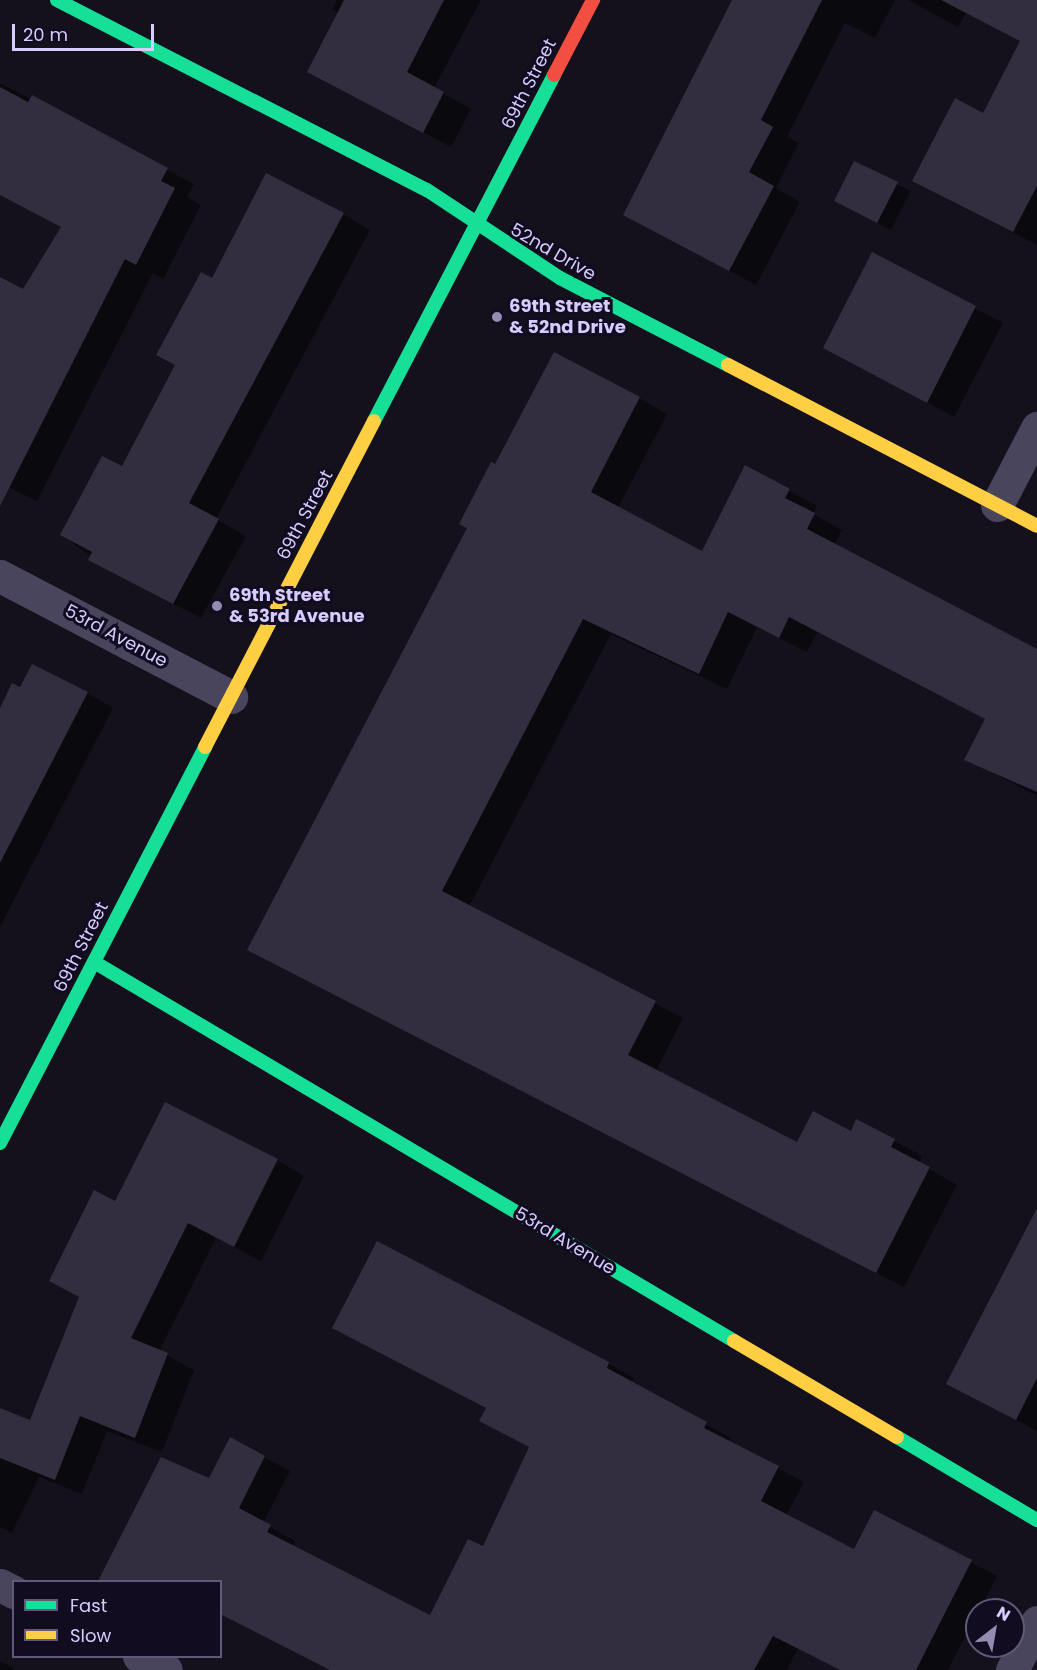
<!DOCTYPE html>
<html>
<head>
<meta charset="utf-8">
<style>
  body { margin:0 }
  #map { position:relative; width:1037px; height:1670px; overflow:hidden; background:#14111c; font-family:Poppins,sans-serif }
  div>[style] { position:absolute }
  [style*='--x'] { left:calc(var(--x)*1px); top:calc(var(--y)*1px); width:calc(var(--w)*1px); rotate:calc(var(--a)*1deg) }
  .shadow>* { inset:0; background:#0007 }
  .building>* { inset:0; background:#332e3f }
  .street>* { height:33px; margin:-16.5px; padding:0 16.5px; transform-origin:16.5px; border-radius:16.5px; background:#49455d }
  .fast>* { height:14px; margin:-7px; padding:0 7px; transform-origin:7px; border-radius:7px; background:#16e098 }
  .slow>* { height:14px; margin:-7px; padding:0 7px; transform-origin:7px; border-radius:7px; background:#ffcf43 }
  .jam>* { height:14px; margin:-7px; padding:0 7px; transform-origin:7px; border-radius:7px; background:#f24e42 }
  .dots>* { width:16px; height:16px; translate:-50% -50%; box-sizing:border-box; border:3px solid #120c21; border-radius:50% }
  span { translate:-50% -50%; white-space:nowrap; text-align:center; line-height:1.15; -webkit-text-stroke:6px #120c21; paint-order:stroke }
  .street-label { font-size:18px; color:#d8ccff }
  .poi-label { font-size:18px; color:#d8ccff; font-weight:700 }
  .left { translate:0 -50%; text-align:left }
  .legend { position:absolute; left:12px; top:1580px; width:210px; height:78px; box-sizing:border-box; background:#120c21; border:2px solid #61597a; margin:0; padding:8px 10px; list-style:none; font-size:18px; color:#d8ccff }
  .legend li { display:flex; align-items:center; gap:12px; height:30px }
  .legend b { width:30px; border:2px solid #61597a }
  .north { position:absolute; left:965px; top:1598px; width:60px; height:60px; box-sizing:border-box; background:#120c21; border:2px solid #61597a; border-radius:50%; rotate:31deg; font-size:16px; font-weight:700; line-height:24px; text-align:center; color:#d8ccff }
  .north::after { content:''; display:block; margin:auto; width:21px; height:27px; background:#938bb0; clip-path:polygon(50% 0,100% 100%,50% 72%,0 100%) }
  .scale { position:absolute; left:12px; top:24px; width:142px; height:27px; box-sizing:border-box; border:3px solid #d8ccff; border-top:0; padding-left:8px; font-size:18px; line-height:21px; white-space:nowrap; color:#d8ccff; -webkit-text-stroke:4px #120c21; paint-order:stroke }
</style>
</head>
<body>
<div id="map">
  <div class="shadow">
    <div style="clip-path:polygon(337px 0,481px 0,434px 88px,471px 109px,451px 147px,336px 87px,339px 13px,332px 9px)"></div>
    <div style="clip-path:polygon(736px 0,895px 0,875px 38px,845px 23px,787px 137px,799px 143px,776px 188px,800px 202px,756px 285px,651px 229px)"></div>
    <div style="clip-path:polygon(908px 0,1037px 0,1037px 245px,940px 195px,1021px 41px,966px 13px,958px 27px)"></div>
    <div style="clip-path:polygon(0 83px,194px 184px,187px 197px,201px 205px,163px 279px,153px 273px,37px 501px,0 483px,0 279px,24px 291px,62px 227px,0 195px)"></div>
    <div style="clip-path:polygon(897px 184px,911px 191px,891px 230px,849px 209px)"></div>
    <div style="clip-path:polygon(343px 214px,370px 230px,216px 519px,246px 536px,201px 618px,117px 575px,62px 535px,122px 468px,177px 365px,213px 280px)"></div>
    <div style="clip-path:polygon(872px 255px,1003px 323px,954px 417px,825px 348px)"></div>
    <div style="clip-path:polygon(639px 398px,667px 414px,618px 508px,703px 553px,746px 467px,817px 506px,813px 514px,842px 530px,834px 545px,1037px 651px,1037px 796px,966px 759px,986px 719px,818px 631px,807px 652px,757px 627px,727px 689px,611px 634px,469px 907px,683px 1018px,656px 1071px,797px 1144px,852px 1133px,857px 1121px,922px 1156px,919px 1163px,957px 1185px,904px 1287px,277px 965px,496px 466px)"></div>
    <div style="clip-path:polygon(21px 689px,87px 693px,113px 708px,0 927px,0 714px)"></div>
    <div style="clip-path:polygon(277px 1160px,304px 1176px,261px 1261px,216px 1238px,159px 1351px,194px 1370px,162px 1452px,107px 1431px,82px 1494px,39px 1477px,12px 1533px,0 1527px,0 1410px,31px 1422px,116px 1203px)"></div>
    <div style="clip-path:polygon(1037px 1211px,1037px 1431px,975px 1398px)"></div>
    <div style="clip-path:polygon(377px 1243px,609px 1364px,634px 1378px,631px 1383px,731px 1438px,729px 1442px,804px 1482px,786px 1516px,854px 1551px,874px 1512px,997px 1576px,948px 1670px,840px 1670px,798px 1649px,787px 1670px,332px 1670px,220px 1582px,119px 1582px,104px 1573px,210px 1479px,231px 1439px,290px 1471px,263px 1523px,295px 1541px,292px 1546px,431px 1617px,483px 1548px,530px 1447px,488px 1409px,359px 1341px)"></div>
    <div style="clip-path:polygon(0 1661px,14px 1668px,13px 1670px,0 1670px)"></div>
  </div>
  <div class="building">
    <div style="clip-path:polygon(344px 0,444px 0,407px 72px,444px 92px,423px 133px,307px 72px)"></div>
    <div style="clip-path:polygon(732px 0,822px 0,761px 120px,773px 127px,749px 172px,774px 186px,729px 271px,623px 215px)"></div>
    <div style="clip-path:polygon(941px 0,1037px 0,1037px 186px,1013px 232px,912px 181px,955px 98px,983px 113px,1020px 41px)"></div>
    <div style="clip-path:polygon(0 87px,28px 102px,32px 95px,168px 168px,161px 181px,175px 188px,136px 265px,125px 259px,0 506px,0 277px,23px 289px,61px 227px,0 195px)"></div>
    <div style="clip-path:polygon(854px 161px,898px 182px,877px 223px,834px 201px)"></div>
    <div style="clip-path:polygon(266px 173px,344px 213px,189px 503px,219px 519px,173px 604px,88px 560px,92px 552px,60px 535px,102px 456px,122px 466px,175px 365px,156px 355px,201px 272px,212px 278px)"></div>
    <div style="clip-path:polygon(872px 252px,976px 306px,927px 403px,823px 348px)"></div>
    <div style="clip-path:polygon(554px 352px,640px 397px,591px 492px,702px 551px,745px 465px,790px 489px,785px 498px,815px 513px,807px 529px,1037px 649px,1037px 792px,964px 760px,985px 719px,789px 617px,779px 638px,728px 612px,699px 674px,583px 619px,442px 891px,656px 1001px,628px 1055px,797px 1142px,813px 1111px,851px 1131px,856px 1119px,895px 1139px,891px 1147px,930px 1167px,876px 1273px,247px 950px,467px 528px,459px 524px,491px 462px,495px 464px)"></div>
    <div style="clip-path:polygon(32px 664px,88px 692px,0 863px,0 708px,12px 683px,20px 687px)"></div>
    <div style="clip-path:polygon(165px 1102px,278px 1159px,234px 1247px,188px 1223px,131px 1338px,168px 1353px,135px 1438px,80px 1416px,55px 1480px,0 1458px,0 1408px,30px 1420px,79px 1297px,49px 1281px,94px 1190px,115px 1201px)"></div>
    <div style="clip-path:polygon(1037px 1208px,1037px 1378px,1016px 1420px,946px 1384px)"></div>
    <div style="clip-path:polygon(377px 1241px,609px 1362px,607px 1368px,707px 1422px,704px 1428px,779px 1466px,761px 1501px,854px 1549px,874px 1510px,972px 1560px,916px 1670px,840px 1670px,773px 1636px,754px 1670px,330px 1670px,220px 1614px,220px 1581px,98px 1581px,161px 1457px,209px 1478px,230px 1437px,265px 1456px,239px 1508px,271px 1525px,267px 1532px,430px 1615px,468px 1539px,483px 1546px,529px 1447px,479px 1421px,486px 1408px,332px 1328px)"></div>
  </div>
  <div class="street">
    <div style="--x:997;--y:505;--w:87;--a:-62.5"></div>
    <div style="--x:0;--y:576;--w:261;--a:27.6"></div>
    <div style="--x:0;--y:1585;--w:16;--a:27"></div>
    <div style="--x:139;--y:1656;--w:30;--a:27"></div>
    <div style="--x:1012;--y:1670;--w:54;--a:-62.5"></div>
  </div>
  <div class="fast">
    <div style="--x:57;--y:0;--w:416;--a:27.2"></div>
    <div style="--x:427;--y:190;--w:159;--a:33.5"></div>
    <div style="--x:560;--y:278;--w:189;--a:27.4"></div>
    <div style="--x:374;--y:421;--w:390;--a:-62.5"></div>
    <div style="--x:94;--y:962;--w:744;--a:30.63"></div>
    <div style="--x:0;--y:1143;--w:446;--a:-62.6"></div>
    <div style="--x:897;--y:1437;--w:163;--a:30.7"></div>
  </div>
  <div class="slow">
    <div style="--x:728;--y:365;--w:348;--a:27.5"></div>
    <div style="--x:205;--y:747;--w:367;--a:-62.6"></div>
    <div style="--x:734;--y:1341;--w:189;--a:30.5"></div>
  </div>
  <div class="jam">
    <div style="--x:554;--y:75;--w:85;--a:-62.5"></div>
  </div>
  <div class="dots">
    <div style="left:497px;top:317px;background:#938bb0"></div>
    <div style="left:217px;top:606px;background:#938bb0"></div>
  </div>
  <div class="street-label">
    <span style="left:529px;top:84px;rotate:-63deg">69th Street</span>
    <span style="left:553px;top:252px;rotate:30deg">52nd Drive</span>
    <span style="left:305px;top:515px;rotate:-62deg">69th Street</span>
    <span style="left:116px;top:636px;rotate:28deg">53rd Avenue</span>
    <span style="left:81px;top:947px;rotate:-63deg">69th Street</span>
    <span style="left:565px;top:1241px;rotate:31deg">53rd Avenue</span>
  </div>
  <div class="poi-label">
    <span class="left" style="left:509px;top:317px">69th Street<br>&amp; 52nd Drive</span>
    <span class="left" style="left:229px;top:606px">69th Street<br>&amp; 53rd Avenue</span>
  </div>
  <ul class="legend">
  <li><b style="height:8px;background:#16e098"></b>Fast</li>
  <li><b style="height:8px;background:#ffcf43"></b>Slow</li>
  </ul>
  <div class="north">N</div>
  <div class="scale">20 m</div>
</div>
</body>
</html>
